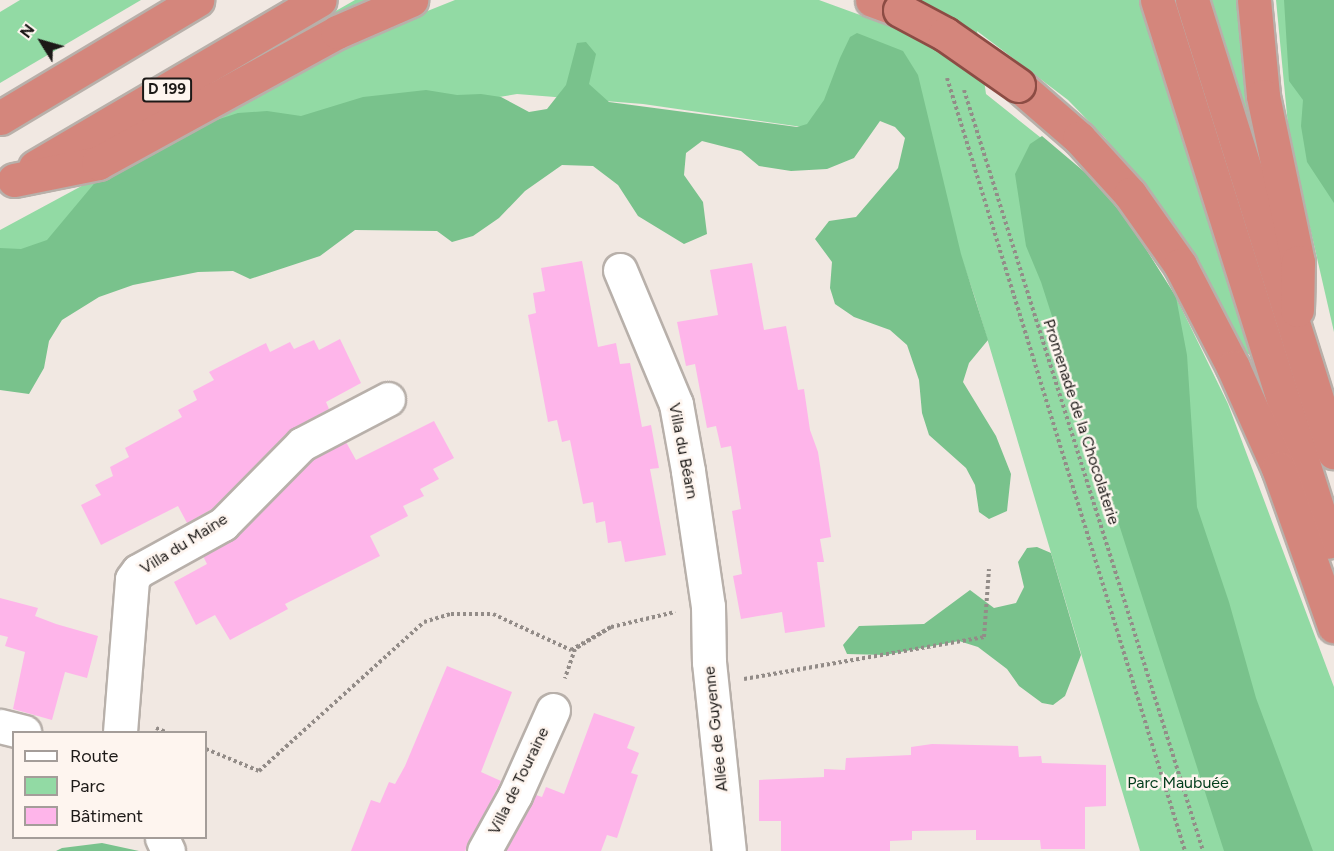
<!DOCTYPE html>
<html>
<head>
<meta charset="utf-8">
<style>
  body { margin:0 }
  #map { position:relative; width:1334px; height:851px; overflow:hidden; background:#f1e8e2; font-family:Figtree,sans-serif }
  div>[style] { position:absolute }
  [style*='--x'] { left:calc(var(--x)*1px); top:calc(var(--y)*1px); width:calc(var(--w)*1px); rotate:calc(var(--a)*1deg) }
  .green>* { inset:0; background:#92daa4 }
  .forest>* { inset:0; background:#79c28c }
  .building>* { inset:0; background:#feb5ea }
  .path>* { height:4px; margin-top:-2px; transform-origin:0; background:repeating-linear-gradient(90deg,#938c88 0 3px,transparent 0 6px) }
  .roads { filter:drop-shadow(2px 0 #b8b0aa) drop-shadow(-2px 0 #b8b0aa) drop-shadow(0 2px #b8b0aa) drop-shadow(0 -2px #b8b0aa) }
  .minor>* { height:33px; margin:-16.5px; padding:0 16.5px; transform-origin:16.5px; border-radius:16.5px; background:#fff }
  .trunk>* { height:33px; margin:-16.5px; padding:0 16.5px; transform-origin:16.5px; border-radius:16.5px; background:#d4867c }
  .bridges { filter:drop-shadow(2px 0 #8c4c44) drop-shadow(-2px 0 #8c4c44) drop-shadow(0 2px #8c4c44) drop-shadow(0 -2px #8c4c44) }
  .trunk-bridge>* { height:33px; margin:-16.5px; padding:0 16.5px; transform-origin:16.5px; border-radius:16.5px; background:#d4867c }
  span { translate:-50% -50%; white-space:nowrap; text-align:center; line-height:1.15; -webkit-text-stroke:5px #fef5ef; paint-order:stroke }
  .shield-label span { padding:2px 4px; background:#fef5ef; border:2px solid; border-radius:4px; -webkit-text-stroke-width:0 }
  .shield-label { font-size:15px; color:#1c1917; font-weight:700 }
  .street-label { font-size:16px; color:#1c1917 }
  .park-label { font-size:16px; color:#023d1b }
  .legend { position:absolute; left:12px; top:731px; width:195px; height:108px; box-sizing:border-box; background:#fef5ef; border:2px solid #a49d99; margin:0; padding:8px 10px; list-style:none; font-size:18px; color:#1c1917 }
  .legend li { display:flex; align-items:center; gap:12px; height:30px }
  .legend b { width:30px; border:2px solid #a49d99 }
  .north { position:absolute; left:12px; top:12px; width:60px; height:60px; -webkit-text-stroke:4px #fef5ef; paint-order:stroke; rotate:307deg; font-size:16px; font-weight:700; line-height:24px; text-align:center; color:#1c1917 }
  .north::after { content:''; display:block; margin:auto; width:21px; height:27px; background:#1c1917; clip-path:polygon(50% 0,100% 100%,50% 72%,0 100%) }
</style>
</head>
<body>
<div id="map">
  <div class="green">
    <div style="clip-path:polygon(20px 0,141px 0,0 83px,0 12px)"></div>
    <div style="clip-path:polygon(355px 0,372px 0,290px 40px,292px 36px)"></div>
    <div style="clip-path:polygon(455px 0,819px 0,882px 23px,875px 0,1146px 0,1257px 358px,1246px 353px,1202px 273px,1105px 138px,1068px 100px,977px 31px,986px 94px,1094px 180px,1130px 224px,1176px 297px,1228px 404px,1334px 687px,1334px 851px,1140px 851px,975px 298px,907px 96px,823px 130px,643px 104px,517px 94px,406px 112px,0 276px,0 230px,345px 44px)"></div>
    <div style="clip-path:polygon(1206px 0,1242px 0,1254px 141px,1250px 139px)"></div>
    <div style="clip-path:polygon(1276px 0,1334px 0,1334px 332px,1289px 136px)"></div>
  </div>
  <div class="forest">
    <div style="clip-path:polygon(1284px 0,1334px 0,1334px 203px,1307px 162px,1301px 126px,1303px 100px,1289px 81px)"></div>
    <div style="clip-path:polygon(857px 33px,903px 51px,918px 75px,961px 254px,988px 340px,969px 363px,963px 382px,996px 436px,1011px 474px,1007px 511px,989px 519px,979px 512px,975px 485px,966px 468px,929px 435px,922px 413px,919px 380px,907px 345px,890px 330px,854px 317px,835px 304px,830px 288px,832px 262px,815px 239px,829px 221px,856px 217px,898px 168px,905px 138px,895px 127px,880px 121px,854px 158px,827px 169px,791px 171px,759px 166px,741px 151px,702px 141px,686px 153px,684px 175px,703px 202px,707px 234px,684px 244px,638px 216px,618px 185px,593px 166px,562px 165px,525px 191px,499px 218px,473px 236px,452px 242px,437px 231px,355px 230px,320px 256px,250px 279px,233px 271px,198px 272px,133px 285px,99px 297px,62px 320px,49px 341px,44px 368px,29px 394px,0 390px,0 248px,21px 249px,47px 240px,103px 173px,173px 134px,238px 113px,267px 111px,301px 116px,363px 97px,426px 90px,457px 95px,481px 94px,501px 97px,529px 112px,547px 109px,566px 85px,577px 43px,586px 42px,596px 54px,589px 84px,609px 102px,797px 127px,807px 124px,824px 100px,840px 58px,850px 37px)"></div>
    <div style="clip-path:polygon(1042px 136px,1094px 180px,1130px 224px,1176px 297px,1187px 355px,1197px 507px,1229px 602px,1256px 698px,1313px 851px,1224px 851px,1041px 282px,1026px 246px,1015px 174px,1030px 144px)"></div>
    <div style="clip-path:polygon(1037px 547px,1051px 553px,1081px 655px,1065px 696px,1053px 705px,1042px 703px,1019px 686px,1007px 669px,978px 647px,959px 641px,885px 655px,847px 654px,843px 645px,859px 626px,924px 624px,970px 590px,994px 608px,1016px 603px,1024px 587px,1018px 562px,1027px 548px)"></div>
    <div style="clip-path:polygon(102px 843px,139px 851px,56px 851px,62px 848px)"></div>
  </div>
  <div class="building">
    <div style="clip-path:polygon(582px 261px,598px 347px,616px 343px,620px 364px,630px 363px,642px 427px,651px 425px,659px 468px,650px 469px,666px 555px,625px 562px,621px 541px,608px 543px,605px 521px,596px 523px,593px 502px,583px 504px,570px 440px,562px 442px,557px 420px,548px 422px,528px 315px,536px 313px,533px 293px,545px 291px,541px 268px)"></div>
    <div style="clip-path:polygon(752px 263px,764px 330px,786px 326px,798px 390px,804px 389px,810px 430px,818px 452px,831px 537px,820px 539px,824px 562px,817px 562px,825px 627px,785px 633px,782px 612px,741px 619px,733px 576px,742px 574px,732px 511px,741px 509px,731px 446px,721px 448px,716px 426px,707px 428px,695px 364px,686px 366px,677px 322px,718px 315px,710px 270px)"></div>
    <div style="clip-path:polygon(340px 339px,361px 383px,326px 402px,329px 409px,289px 431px,212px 509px,187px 523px,178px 506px,101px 545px,81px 505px,101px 495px,95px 485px,113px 476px,110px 467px,129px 457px,125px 448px,182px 417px,178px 410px,197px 400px,193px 391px,214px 380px,209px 372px,266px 343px,270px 352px,290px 342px,294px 349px,314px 340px,319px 350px)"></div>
    <div style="clip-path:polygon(434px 421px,454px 458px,433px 469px,439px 479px,420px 489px,424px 496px,403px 506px,408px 516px,370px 536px,380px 556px,285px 604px,288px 609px,230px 640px,215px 615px,196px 625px,174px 582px,207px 564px,203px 556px,236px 537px,313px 459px,346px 442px,356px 460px)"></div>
    <div style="clip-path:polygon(0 598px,38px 608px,35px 616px,56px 624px,98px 636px,87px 678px,65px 672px,52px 720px,13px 709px,25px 652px,5px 646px,8px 637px,0 635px)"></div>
    <div style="clip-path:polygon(447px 666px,512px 692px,481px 772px,501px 781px,465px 851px,351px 851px,371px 800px,380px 803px,389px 782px,395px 784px,405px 766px)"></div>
    <div style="clip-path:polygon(594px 713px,635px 727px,627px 748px,639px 753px,631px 773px,638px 775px,617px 838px,607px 835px,601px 851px,505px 851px,536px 795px,542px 797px,546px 787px,564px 794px)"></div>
    <div style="clip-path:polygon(932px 744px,1018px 746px,1019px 757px,1041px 756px,1042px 763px,1106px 765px,1106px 806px,1085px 807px,1085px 849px,1041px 849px,1040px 840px,976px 840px,976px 830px,912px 831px,912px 840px,890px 841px,890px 851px,781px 851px,781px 821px,759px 821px,759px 780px,824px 777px,824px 769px,845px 770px,846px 758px,911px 755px,911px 747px)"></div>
  </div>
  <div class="path">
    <div style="--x:947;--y:78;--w:809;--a:72.89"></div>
    <div style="--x:964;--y:90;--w:798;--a:72.56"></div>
    <div style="--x:611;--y:627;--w:66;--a:-13.2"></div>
    <div style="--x:744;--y:679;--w:244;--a:-9.9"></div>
    <div style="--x:984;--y:637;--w:68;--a:-85.8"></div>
    <div style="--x:156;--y:728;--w:11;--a:22"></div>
    <div style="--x:206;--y:749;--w:57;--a:22.5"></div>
    <div style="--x:259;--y:771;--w:222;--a:-42.1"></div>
    <div style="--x:424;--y:622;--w:28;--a:-17"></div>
    <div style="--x:451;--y:614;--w:42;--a:0"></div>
    <div style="--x:493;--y:614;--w:86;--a:24.8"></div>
    <div style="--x:571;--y:650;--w:46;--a:-29.9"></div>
    <div style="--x:611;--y:627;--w:42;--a:148.6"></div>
    <div style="--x:575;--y:649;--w:31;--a:109"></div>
  </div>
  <div class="roads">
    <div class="minor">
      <div style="--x:620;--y:270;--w:145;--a:67.3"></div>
      <div style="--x:676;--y:404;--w:68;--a:79.8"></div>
      <div style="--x:688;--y:471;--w:136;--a:81.6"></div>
      <div style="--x:708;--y:606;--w:56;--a:89"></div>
      <div style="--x:709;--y:662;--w:190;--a:84"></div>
      <div style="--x:0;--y:726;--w:25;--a:14"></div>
      <div style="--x:120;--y:732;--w:153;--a:-85.5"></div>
      <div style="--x:132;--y:579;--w:10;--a:-53"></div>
      <div style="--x:138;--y:571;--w:97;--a:-28.9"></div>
      <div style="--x:223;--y:524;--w:112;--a:-45.4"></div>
      <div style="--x:302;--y:444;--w:97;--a:-27.6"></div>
      <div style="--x:162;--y:838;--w:14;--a:65"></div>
      <div style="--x:484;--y:851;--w:64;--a:-61"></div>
      <div style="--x:515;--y:795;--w:93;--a:-65.9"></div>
    </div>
    <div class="trunk">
      <div style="--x:872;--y:0;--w:30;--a:20"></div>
      <div style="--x:1157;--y:0;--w:568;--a:72.49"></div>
      <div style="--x:1192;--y:0;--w:474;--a:72.6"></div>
      <div style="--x:1254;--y:0;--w:96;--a:84.6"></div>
      <div style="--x:1263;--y:96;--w:170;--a:78.1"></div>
      <div style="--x:1298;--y:262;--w:48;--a:91.2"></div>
      <div style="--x:1018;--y:85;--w:81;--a:41"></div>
      <div style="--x:1079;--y:138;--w:76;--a:47.7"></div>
      <div style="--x:1130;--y:194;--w:87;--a:54.8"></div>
      <div style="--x:1180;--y:265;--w:115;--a:62.5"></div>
      <div style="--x:1233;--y:367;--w:111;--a:66"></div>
      <div style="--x:1278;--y:468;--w:168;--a:70.5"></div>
      <div style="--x:0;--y:118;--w:230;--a:-30.9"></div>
      <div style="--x:35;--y:167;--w:330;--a:-30.4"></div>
      <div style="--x:14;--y:180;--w:86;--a:-11.4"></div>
      <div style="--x:98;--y:163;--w:273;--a:-28.7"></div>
      <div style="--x:337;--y:32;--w:81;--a:-23.4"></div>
    </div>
  </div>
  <div class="bridges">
    <div class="trunk-bridge">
      <div style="--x:900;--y:10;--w:51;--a:28.1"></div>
      <div style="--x:945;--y:34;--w:89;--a:34.9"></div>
    </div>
  </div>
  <div class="shield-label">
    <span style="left:167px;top:90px">D 199</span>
  </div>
  <div class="street-label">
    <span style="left:1081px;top:422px;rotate:72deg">Promenade de la Chocolaterie</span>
    <span style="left:683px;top:451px;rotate:79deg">Villa du Béarn</span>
    <span style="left:184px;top:544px;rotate:-32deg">Villa du Maine</span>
    <span style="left:716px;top:729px;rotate:-96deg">Allée de Guyenne</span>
    <span style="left:519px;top:781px;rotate:-64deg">Villa de Touraine</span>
  </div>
  <div class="park-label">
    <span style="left:1178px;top:783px">Parc Maubuée</span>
  </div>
  <ul class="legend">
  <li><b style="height:8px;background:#fff"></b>Route</li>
  <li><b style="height:16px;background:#92daa4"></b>Parc</li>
  <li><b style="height:16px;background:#feb5ea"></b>Bâtiment</li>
  </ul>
  <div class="north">N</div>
</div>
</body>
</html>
